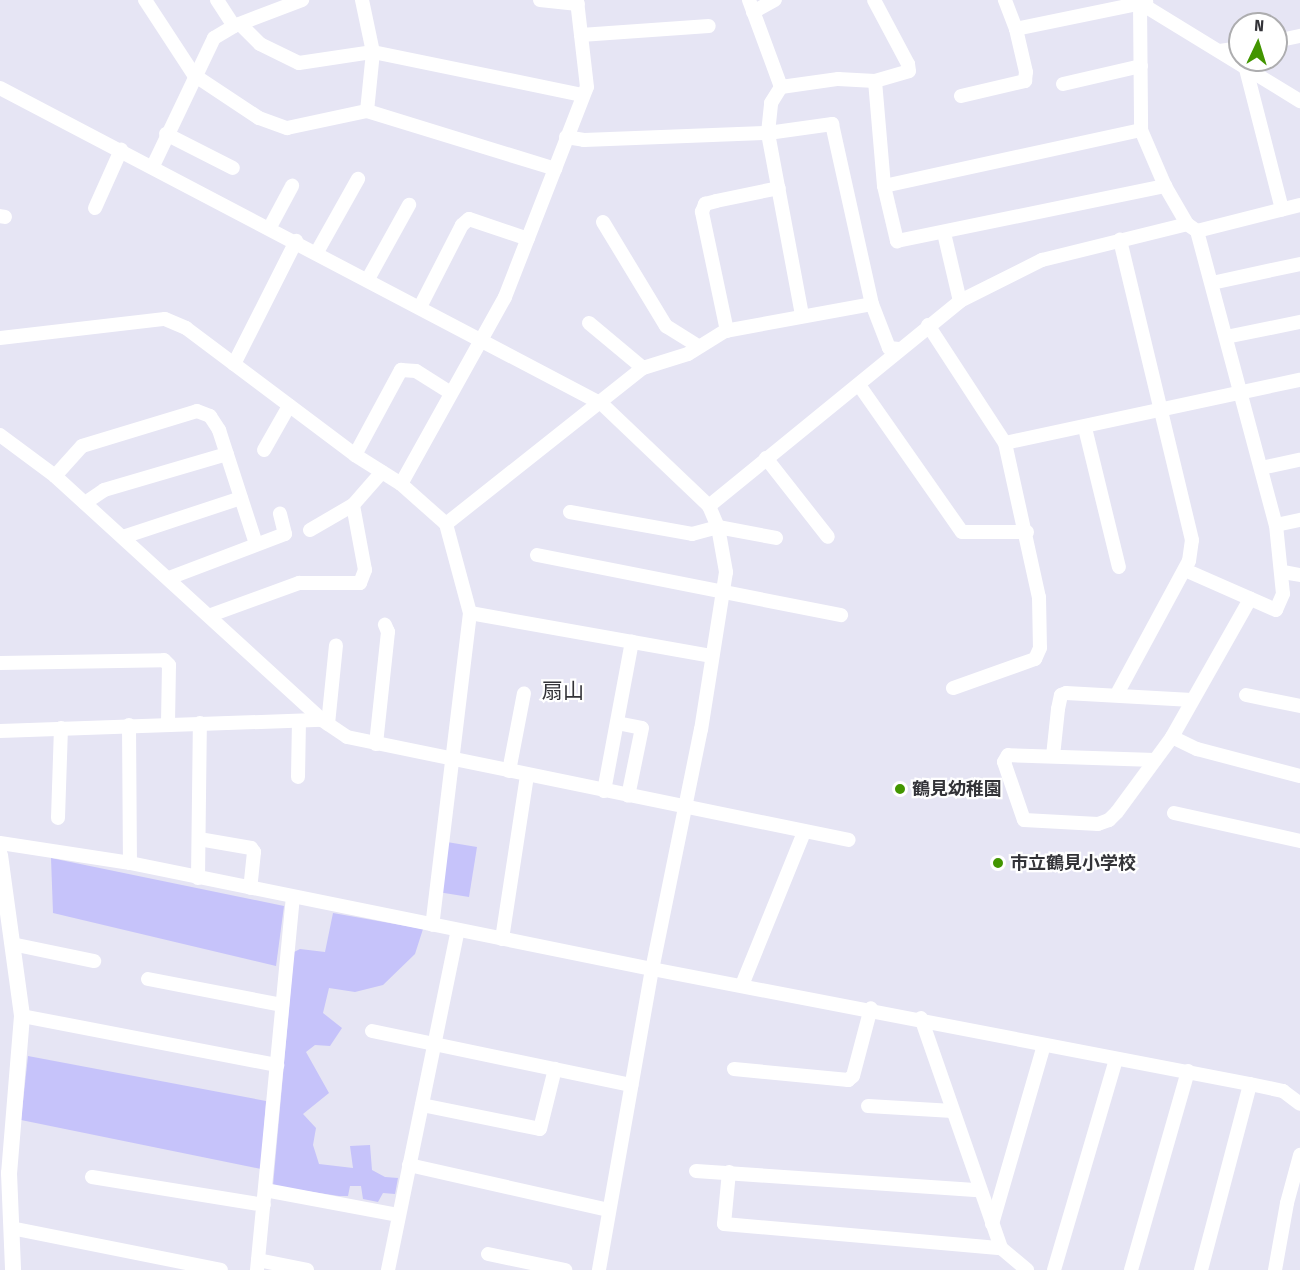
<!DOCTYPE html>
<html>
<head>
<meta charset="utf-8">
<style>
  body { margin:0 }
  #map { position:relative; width:1300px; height:1270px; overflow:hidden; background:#e6e5f4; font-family:"Fira Sans Condensed","Noto Sans JP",sans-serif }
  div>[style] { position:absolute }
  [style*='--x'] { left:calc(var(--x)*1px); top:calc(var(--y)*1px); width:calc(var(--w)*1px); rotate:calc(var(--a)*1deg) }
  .green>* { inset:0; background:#c6c3fa }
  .minor>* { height:14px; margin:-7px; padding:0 7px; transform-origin:7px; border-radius:7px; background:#fff }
  .tertiary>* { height:16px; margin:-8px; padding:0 8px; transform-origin:8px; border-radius:8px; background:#fff }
  .dots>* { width:16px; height:16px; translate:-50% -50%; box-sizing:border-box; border:3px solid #fff; border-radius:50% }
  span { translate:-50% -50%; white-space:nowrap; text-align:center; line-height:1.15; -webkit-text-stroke:4.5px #fff; paint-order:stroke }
  .poi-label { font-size:18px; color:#333338; font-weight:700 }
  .left { translate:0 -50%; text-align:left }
  .quarter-label { font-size:21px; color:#333338 }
  .north { position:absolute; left:1228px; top:12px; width:60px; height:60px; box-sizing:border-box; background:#fff; border:2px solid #adadaf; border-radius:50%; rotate:4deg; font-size:16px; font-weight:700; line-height:24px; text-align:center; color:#333338 }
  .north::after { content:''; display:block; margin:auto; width:21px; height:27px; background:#429500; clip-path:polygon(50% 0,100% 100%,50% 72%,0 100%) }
</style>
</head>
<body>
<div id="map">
  <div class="green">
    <div style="clip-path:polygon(447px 842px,477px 847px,469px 897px,438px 892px)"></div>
    <div style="clip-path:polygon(51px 858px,284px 906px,276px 966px,53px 913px)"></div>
    <div style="clip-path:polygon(333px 913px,423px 929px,415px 954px,383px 985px,355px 992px,329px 988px,323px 1013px,342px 1028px,330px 1046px,315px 1045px,306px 1052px,329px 1093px,303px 1114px,316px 1128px,313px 1145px,319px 1164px,353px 1168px,350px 1146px,370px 1145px,372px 1170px,385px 1177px,398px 1178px,395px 1194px,383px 1193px,378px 1202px,363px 1199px,361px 1186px,350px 1186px,348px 1196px,339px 1196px,273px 1186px,294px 952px,300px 949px,325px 952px)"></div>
    <div style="clip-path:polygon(28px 1056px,266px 1101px,261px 1169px,21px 1120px)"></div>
  </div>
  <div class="minor">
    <div style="--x:145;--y:0;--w:90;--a:56.8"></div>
    <div style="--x:194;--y:75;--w:78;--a:33.5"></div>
    <div style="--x:259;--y:118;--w:30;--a:20"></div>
    <div style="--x:287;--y:128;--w:82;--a:-12"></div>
    <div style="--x:367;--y:111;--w:197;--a:17.1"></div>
    <div style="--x:217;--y:0;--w:31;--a:57"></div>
    <div style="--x:362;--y:0;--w:53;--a:78.1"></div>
    <div style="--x:373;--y:52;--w:59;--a:95.8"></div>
    <div style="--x:540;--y:0;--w:38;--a:6"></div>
    <div style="--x:749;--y:0;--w:93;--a:69.8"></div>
    <div style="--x:1136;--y:0;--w:5;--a:37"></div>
    <div style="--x:1140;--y:3;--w:127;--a:89.5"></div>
    <div style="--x:1141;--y:130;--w:61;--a:66.8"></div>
    <div style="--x:1165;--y:186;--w:44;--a:59.9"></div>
    <div style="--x:1187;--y:224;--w:12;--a:35"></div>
    <div style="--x:1197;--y:231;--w:304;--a:75"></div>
    <div style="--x:1276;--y:525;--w:69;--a:84.2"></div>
    <div style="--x:1283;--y:594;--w:17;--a:114"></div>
    <div style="--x:1276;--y:610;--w:99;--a:-156.3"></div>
    <div style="--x:1140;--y:3;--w:188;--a:31.5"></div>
    <div style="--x:753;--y:12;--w:25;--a:-29"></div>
    <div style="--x:240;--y:24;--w:28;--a:45"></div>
    <div style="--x:260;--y:44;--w:43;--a:26"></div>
    <div style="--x:299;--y:63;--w:75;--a:-8.5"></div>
    <div style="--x:373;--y:52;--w:214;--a:11.6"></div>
    <div style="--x:1016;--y:29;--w:133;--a:-11.7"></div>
    <div style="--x:581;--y:35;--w:128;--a:-4"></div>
    <div style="--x:1276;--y:41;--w:25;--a:-12"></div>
    <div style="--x:1220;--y:51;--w:20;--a:-9"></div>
    <div style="--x:1246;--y:69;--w:145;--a:75.6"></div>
    <div style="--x:875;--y:81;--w:105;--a:85.1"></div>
    <div style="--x:884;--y:186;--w:57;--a:76.7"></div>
    <div style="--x:897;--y:241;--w:274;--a:-11.6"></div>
    <div style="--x:1063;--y:84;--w:80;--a:-13"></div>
    <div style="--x:0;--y:88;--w:680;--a:27.7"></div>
    <div style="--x:602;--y:404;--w:148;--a:43.6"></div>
    <div style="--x:709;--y:506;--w:23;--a:67"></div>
    <div style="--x:718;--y:527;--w:46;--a:79.9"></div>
    <div style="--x:726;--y:572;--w:159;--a:99"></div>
    <div style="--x:701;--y:729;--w:245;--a:101.5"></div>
    <div style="--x:652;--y:969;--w:306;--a:100"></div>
    <div style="--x:961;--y:96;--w:66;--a:-13.2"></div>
    <div style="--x:1025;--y:81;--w:9;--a:-84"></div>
    <div style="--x:1026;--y:72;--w:44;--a:-103.1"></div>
    <div style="--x:1016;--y:29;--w:31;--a:-111"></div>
    <div style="--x:166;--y:134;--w:75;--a:26.9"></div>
    <div style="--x:566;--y:137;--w:18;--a:9"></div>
    <div style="--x:584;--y:140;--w:184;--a:-2.2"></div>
    <div style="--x:768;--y:133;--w:65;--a:-8"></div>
    <div style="--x:832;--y:124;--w:184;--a:77.5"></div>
    <div style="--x:872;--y:304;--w:47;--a:68.9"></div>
    <div style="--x:889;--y:348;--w:10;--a:6"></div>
    <div style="--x:153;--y:166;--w:142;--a:-64.5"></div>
    <div style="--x:214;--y:38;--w:23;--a:-31"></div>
    <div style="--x:234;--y:26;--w:73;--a:-20.9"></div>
    <div style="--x:884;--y:186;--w:263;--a:-12.3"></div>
    <div style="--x:95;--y:208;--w:64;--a:-65.9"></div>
    <div style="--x:0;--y:216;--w:5;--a:11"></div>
    <div style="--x:603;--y:222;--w:122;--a:58.8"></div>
    <div style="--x:666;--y:326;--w:38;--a:32"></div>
    <div style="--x:270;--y:227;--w:47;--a:-61.8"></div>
    <div style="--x:1197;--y:231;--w:106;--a:-14.2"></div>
    <div style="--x:944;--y:233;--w:70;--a:76.8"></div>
    <div style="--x:317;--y:252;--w:84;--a:-60.7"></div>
    <div style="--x:368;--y:279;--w:85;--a:-61"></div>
    <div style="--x:1212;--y:283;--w:90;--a:-12.2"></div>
    <div style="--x:420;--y:307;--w:92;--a:-62.9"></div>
    <div style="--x:462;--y:225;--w:9;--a:-41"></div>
    <div style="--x:469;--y:219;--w:62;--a:18.7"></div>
    <div style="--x:802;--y:315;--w:185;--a:-100.6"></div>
    <div style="--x:768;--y:133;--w:30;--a:-84"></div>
    <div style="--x:771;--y:103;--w:19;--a:-58"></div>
    <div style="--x:781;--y:87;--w:58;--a:-8"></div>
    <div style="--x:838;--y:79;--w:37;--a:3"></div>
    <div style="--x:875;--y:81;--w:35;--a:-16"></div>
    <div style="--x:909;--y:71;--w:7;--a:-98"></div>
    <div style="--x:908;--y:64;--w:72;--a:-118"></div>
    <div style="--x:589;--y:323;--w:70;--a:39.8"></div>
    <div style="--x:928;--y:325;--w:141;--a:56.9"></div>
    <div style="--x:1005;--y:443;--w:158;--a:77.6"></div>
    <div style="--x:1039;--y:597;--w:51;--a:88.9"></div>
    <div style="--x:1040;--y:648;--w:12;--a:114"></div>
    <div style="--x:1035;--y:659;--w:87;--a:160.5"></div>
    <div style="--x:727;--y:331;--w:122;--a:-101.9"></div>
    <div style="--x:702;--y:212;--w:9;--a:-69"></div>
    <div style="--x:705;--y:204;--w:11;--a:-15"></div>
    <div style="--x:716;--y:201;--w:64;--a:-11.7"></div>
    <div style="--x:1226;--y:337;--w:76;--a:-11.5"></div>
    <div style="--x:0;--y:338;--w:166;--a:-6.6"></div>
    <div style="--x:165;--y:319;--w:23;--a:23"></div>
    <div style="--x:186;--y:328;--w:211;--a:36.9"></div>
    <div style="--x:355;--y:455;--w:54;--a:32.2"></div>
    <div style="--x:401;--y:484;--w:60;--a:41.6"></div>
    <div style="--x:446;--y:524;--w:92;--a:74.9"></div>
    <div style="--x:470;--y:613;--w:314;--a:96.9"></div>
    <div style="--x:234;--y:364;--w:138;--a:-63.2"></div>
    <div style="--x:859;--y:385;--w:179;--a:55"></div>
    <div style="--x:962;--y:532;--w:65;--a:0"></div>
    <div style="--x:1085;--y:428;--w:143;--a:76.3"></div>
    <div style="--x:0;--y:435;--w:69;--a:36.7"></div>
    <div style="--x:55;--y:476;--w:362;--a:42.4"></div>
    <div style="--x:322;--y:720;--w:30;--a:34"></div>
    <div style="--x:347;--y:737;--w:512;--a:11.59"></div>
    <div style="--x:1005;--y:443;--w:302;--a:-12.1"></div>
    <div style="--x:264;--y:450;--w:51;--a:-60.4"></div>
    <div style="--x:355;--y:455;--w:97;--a:-61.6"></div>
    <div style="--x:401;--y:370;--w:15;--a:4"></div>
    <div style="--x:416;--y:371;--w:41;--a:32.2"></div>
    <div style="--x:766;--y:458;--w:100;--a:51.9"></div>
    <div style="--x:1261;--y:468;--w:40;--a:-12"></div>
    <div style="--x:55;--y:476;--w:40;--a:-48"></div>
    <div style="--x:82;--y:446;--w:120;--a:-16.9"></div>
    <div style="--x:197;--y:411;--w:14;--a:21"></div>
    <div style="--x:210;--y:416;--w:17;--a:57"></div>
    <div style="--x:219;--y:430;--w:120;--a:72"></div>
    <div style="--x:401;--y:484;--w:214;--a:-60.9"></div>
    <div style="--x:505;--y:297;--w:225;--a:-68.7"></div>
    <div style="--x:587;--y:87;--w:88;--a:-96.6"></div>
    <div style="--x:85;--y:503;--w:23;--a:-34"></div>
    <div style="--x:104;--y:490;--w:128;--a:-16.3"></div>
    <div style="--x:709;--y:506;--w:324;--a:-39.2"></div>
    <div style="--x:960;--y:301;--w:92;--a:-26.6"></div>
    <div style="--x:1042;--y:260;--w:149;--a:-13.9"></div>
    <div style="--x:570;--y:512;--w:124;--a:10.2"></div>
    <div style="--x:692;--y:534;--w:27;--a:-15"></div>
    <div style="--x:718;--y:527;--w:59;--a:10.7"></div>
    <div style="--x:446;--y:524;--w:251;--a:-38.4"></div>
    <div style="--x:643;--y:368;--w:47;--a:-17.3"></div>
    <div style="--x:688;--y:354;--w:44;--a:-31.9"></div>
    <div style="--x:725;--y:331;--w:149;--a:-10.4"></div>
    <div style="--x:1276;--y:525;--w:25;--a:-12"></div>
    <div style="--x:310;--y:530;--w:50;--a:-30.2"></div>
    <div style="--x:353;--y:505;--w:44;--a:-48.7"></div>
    <div style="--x:123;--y:537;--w:124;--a:-18.3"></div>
    <div style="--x:537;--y:555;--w:310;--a:11.2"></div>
    <div style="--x:1283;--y:572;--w:17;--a:10"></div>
    <div style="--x:169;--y:578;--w:124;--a:-20.8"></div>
    <div style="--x:285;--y:534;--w:21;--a:-104"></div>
    <div style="--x:470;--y:613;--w:246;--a:10.1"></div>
    <div style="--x:211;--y:615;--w:94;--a:-20"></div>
    <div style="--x:299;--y:583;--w:61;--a:0"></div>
    <div style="--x:360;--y:583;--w:14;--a:-69"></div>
    <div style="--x:365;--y:570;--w:66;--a:-100.5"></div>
    <div style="--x:0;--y:663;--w:164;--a:-1"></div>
    <div style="--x:164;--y:660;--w:7;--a:45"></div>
    <div style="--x:169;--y:665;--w:59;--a:91"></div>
    <div style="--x:1117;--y:694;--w:151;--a:-61.6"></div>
    <div style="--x:1189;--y:561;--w:21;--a:-82"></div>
    <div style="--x:1192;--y:540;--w:309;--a:-103.5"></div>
    <div style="--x:1246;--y:695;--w:55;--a:11.5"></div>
    <div style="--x:617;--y:723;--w:25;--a:11"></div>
    <div style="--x:642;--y:728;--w:69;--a:101.6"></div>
    <div style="--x:328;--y:724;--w:79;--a:-84.2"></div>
    <div style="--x:129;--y:725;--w:138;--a:89.6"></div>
    <div style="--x:0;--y:731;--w:322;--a:-2"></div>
    <div style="--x:1172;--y:737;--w:28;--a:26"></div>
    <div style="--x:1197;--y:749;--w:106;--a:14.7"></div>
    <div style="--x:376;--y:744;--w:113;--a:-83.9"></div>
    <div style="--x:388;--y:632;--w:8;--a:-113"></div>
    <div style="--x:1053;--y:756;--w:47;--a:-83.9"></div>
    <div style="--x:1058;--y:709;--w:14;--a:-78"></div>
    <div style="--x:1061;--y:695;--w:5;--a:-22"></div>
    <div style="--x:1066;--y:693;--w:126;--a:3.2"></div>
    <div style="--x:1155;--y:760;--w:147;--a:-178.1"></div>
    <div style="--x:1008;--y:755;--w:8;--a:120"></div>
    <div style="--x:1004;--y:762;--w:61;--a:71"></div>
    <div style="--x:1024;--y:820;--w:74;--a:3.1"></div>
    <div style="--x:1098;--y:824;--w:12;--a:-20"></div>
    <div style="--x:1109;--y:820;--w:11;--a:-45"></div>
    <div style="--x:1117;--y:812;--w:93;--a:-53.7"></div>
    <div style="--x:1172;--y:737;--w:159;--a:-60.5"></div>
    <div style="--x:509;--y:771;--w:79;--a:-79.1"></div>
    <div style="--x:298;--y:777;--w:56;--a:-89"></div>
    <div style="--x:604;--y:791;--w:152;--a:-79.4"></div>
    <div style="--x:1174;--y:813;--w:129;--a:12.5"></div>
    <div style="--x:58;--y:818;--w:90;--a:-88.1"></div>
    <div style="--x:199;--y:839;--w:53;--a:9.8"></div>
    <div style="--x:251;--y:848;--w:5;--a:53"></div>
    <div style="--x:254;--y:852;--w:36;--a:96"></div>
    <div style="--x:0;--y:843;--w:132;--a:8.7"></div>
    <div style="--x:130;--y:863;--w:533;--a:11.48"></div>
    <div style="--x:652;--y:969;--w:609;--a:10.89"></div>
    <div style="--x:1250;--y:1084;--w:34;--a:12"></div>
    <div style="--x:1283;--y:1091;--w:21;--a:37"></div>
    <div style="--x:198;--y:878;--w:155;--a:-89.3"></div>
    <div style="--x:502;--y:939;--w:166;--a:-81.3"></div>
    <div style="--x:12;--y:944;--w:84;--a:11.7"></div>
    <div style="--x:148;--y:979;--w:136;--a:11"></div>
    <div style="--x:742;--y:985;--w:165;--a:-67.9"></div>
    <div style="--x:22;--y:1016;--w:260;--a:10.9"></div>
    <div style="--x:921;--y:1018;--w:244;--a:70.8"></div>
    <div style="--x:1001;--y:1248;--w:34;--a:40"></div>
    <div style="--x:372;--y:1031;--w:265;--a:11.8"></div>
    <div style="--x:734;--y:1069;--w:115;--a:5.5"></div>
    <div style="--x:848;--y:1080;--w:6;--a:-39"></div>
    <div style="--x:853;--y:1076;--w:70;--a:-75.2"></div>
    <div style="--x:422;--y:1105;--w:120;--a:11.5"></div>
    <div style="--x:540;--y:1129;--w:62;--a:-76"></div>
    <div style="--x:868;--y:1106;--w:85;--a:3.4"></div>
    <div style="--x:409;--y:1165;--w:204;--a:12.7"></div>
    <div style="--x:696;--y:1171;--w:283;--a:3.9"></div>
    <div style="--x:729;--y:1172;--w:52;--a:95.5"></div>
    <div style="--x:724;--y:1224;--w:278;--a:5"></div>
    <div style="--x:92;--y:1177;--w:174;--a:9.2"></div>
    <div style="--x:265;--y:1190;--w:136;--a:10.6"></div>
    <div style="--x:992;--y:1224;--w:186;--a:-73.8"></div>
    <div style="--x:11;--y:1228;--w:214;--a:11.3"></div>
    <div style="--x:488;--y:1254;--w:79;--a:11.7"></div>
    <div style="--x:258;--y:1260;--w:50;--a:11.5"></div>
    <div style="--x:257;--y:1270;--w:375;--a:-84.5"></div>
    <div style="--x:388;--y:1270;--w:347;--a:-78.4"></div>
    <div style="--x:1054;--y:1270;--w:220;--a:-73.6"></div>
    <div style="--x:1131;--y:1270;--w:207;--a:-74"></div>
    <div style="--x:1201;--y:1270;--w:192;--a:-75.2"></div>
    <div style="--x:1275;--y:1270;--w:68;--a:-79.8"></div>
    <div style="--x:1287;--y:1203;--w:50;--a:-74.8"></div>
  </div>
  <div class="tertiary">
    <div style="--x:0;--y:855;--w:162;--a:82.2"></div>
    <div style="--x:22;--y:1016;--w:158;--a:94.7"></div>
    <div style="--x:9;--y:1173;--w:97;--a:87.6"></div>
  </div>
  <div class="dots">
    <div style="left:900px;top:789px;background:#429500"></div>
    <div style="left:998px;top:863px;background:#429500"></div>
  </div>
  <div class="poi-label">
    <span class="left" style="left:912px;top:789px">鶴見幼稚園</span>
    <span class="left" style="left:1010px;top:863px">市立鶴見小学校</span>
  </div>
  <div class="quarter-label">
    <span style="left:563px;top:691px">扇山</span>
  </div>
  <div class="north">N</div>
</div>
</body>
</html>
